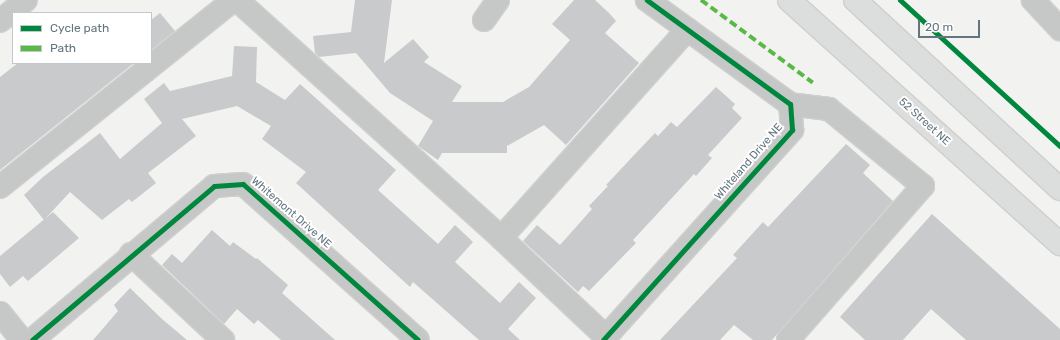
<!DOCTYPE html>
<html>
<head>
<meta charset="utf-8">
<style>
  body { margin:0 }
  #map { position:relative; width:1060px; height:340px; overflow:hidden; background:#f2f2f0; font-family:Rubik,sans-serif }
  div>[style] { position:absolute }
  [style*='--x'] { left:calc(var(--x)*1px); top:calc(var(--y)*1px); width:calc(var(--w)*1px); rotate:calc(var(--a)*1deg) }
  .building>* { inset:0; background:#c9cacb }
  .roads { filter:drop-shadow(1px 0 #cfcfcf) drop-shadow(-1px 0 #cfcfcf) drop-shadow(0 1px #cfcfcf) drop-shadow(0 -1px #cfcfcf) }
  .minor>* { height:22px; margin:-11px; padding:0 11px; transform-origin:11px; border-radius:11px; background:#c6c8c8 }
  .major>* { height:22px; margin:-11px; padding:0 11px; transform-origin:11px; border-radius:11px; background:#dcdddd }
  .quiet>* { height:4px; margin-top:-2px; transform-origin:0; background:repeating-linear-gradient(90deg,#58b947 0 8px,transparent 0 12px) }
  .cycleway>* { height:5px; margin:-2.5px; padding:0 2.5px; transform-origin:2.5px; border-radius:2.5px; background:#00873e }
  span { translate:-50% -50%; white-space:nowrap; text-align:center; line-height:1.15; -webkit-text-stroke:4px #fff; paint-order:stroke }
  .street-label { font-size:11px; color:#63757f }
  .legend { position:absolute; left:12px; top:12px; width:140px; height:52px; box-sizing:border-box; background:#fff; border:1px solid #c1c8cc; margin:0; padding:5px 7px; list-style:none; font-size:12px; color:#63757f }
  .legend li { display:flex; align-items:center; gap:8px; height:20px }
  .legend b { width:20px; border:1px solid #c1c8cc }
  .scale { position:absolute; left:918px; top:20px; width:62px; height:18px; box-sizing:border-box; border:2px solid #63757f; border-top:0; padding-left:5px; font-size:12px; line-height:14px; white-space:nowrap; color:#63757f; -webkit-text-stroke:3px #fff; paint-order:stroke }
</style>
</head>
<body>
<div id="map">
  <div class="building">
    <div style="clip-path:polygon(355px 0,392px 0,384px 63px,413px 39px,429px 57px,424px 62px,462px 86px,452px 102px,503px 102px,529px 87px,570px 40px,552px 24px,574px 0,595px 0,609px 13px,616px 21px,605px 33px,639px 63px,566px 145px,544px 125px,507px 146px,507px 153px,442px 153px,438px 160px,418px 146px,433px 121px,390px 93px,356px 53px,319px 57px,315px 53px,313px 36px,351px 32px)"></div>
    <div style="clip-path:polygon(160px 13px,175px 31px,151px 50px,151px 20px)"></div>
    <div style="clip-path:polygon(234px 46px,257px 47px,256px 82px,285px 100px,300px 84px,396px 170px,378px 190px,438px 244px,455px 225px,473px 242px,455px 262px,500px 303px,519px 282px,536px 298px,508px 329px,520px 340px,479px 340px,413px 282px,410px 287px,296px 183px,306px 172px,262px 139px,271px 126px,237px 106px,182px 119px,196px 136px,148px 173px,156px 183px,132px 202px,129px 199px,102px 220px,70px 192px,44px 220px,24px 195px,43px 177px,100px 133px,120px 159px,162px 123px,144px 99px,164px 83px,170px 91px,232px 76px)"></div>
    <div style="clip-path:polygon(18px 63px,134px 63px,0 170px,0 77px)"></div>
    <div style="clip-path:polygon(716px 87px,735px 104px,732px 108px,742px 118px,708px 155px,712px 158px,696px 176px,694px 174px,646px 226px,633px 240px,636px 243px,589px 291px,583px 286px,578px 292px,523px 241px,537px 225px,560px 245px,592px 209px,589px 206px,608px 186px,606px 185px,636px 153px,655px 133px,658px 136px,671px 122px,677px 127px)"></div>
    <div style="clip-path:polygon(846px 144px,870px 165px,863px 173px,893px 201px,772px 340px,753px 340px,734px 325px,720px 340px,660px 340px,737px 258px,733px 255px,763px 222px,768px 227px)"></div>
    <div style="clip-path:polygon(53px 212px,79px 238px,28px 281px,23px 276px,10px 287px,0 274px,0 256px)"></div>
    <div style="clip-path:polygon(932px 214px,1060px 329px,1060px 340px,966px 340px,931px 309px,903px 340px,865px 340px,840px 317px)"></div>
    <div style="clip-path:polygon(212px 230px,230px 246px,233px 242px,256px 259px,257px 258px,288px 285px,282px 293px,335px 340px,281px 340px,258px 320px,254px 324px,237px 309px,224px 324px,162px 265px,172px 254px,182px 263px)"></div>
    <div style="clip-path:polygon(130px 288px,162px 319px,187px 340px,93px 340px,118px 311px,114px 305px)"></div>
  </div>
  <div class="roads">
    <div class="minor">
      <div style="--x:237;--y:0;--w:355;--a:42"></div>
      <div style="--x:501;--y:238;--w:144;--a:43.3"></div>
      <div style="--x:1033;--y:0;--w:40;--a:47"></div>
      <div style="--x:484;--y:20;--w:24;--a:-55"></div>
      <div style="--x:0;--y:21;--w:33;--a:-39"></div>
      <div style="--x:0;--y:187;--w:299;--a:-38.7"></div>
      <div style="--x:501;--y:238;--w:280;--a:-48.2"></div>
      <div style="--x:131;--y:254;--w:126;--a:43.1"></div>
      <div style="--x:0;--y:313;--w:35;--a:51"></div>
      <div style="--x:32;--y:340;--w:238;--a:-40.2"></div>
      <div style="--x:214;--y:186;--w:29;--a:-4"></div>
      <div style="--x:243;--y:184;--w:234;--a:41.7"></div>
      <div style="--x:603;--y:340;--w:283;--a:-48"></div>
      <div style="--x:792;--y:130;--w:26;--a:-94"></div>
      <div style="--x:790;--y:104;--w:177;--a:-144"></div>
      <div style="--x:788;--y:340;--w:205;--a:-48.8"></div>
      <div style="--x:923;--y:186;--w:122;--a:-140.7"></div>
      <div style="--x:829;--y:109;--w:39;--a:-173"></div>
    </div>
    <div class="major">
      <div style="--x:789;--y:0;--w:365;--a:42"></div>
      <div style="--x:855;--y:0;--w:279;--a:42.7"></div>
    </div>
  </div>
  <div class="quiet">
    <div style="--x:701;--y:0;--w:139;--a:36.5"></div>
  </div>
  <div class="cycleway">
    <div style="--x:900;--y:0;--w:217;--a:42.4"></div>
    <div style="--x:32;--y:340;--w:238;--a:-40.2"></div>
    <div style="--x:214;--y:186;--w:29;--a:-4"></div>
    <div style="--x:243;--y:184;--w:234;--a:41.7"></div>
    <div style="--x:603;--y:340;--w:283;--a:-48"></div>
    <div style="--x:792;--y:130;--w:26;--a:-94"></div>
    <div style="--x:790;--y:104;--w:177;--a:-144"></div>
  </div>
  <div class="street-label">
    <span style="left:924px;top:122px;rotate:42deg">52 Street NE</span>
    <span style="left:749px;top:162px;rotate:-49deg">Whiteland Drive NE</span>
    <span style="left:291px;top:213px;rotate:41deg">Whitemont Drive NE</span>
  </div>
  <ul class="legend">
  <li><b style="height:5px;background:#00873e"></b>Cycle path</li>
  <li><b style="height:5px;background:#58b947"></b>Path</li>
  </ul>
  <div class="scale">20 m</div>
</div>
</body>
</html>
